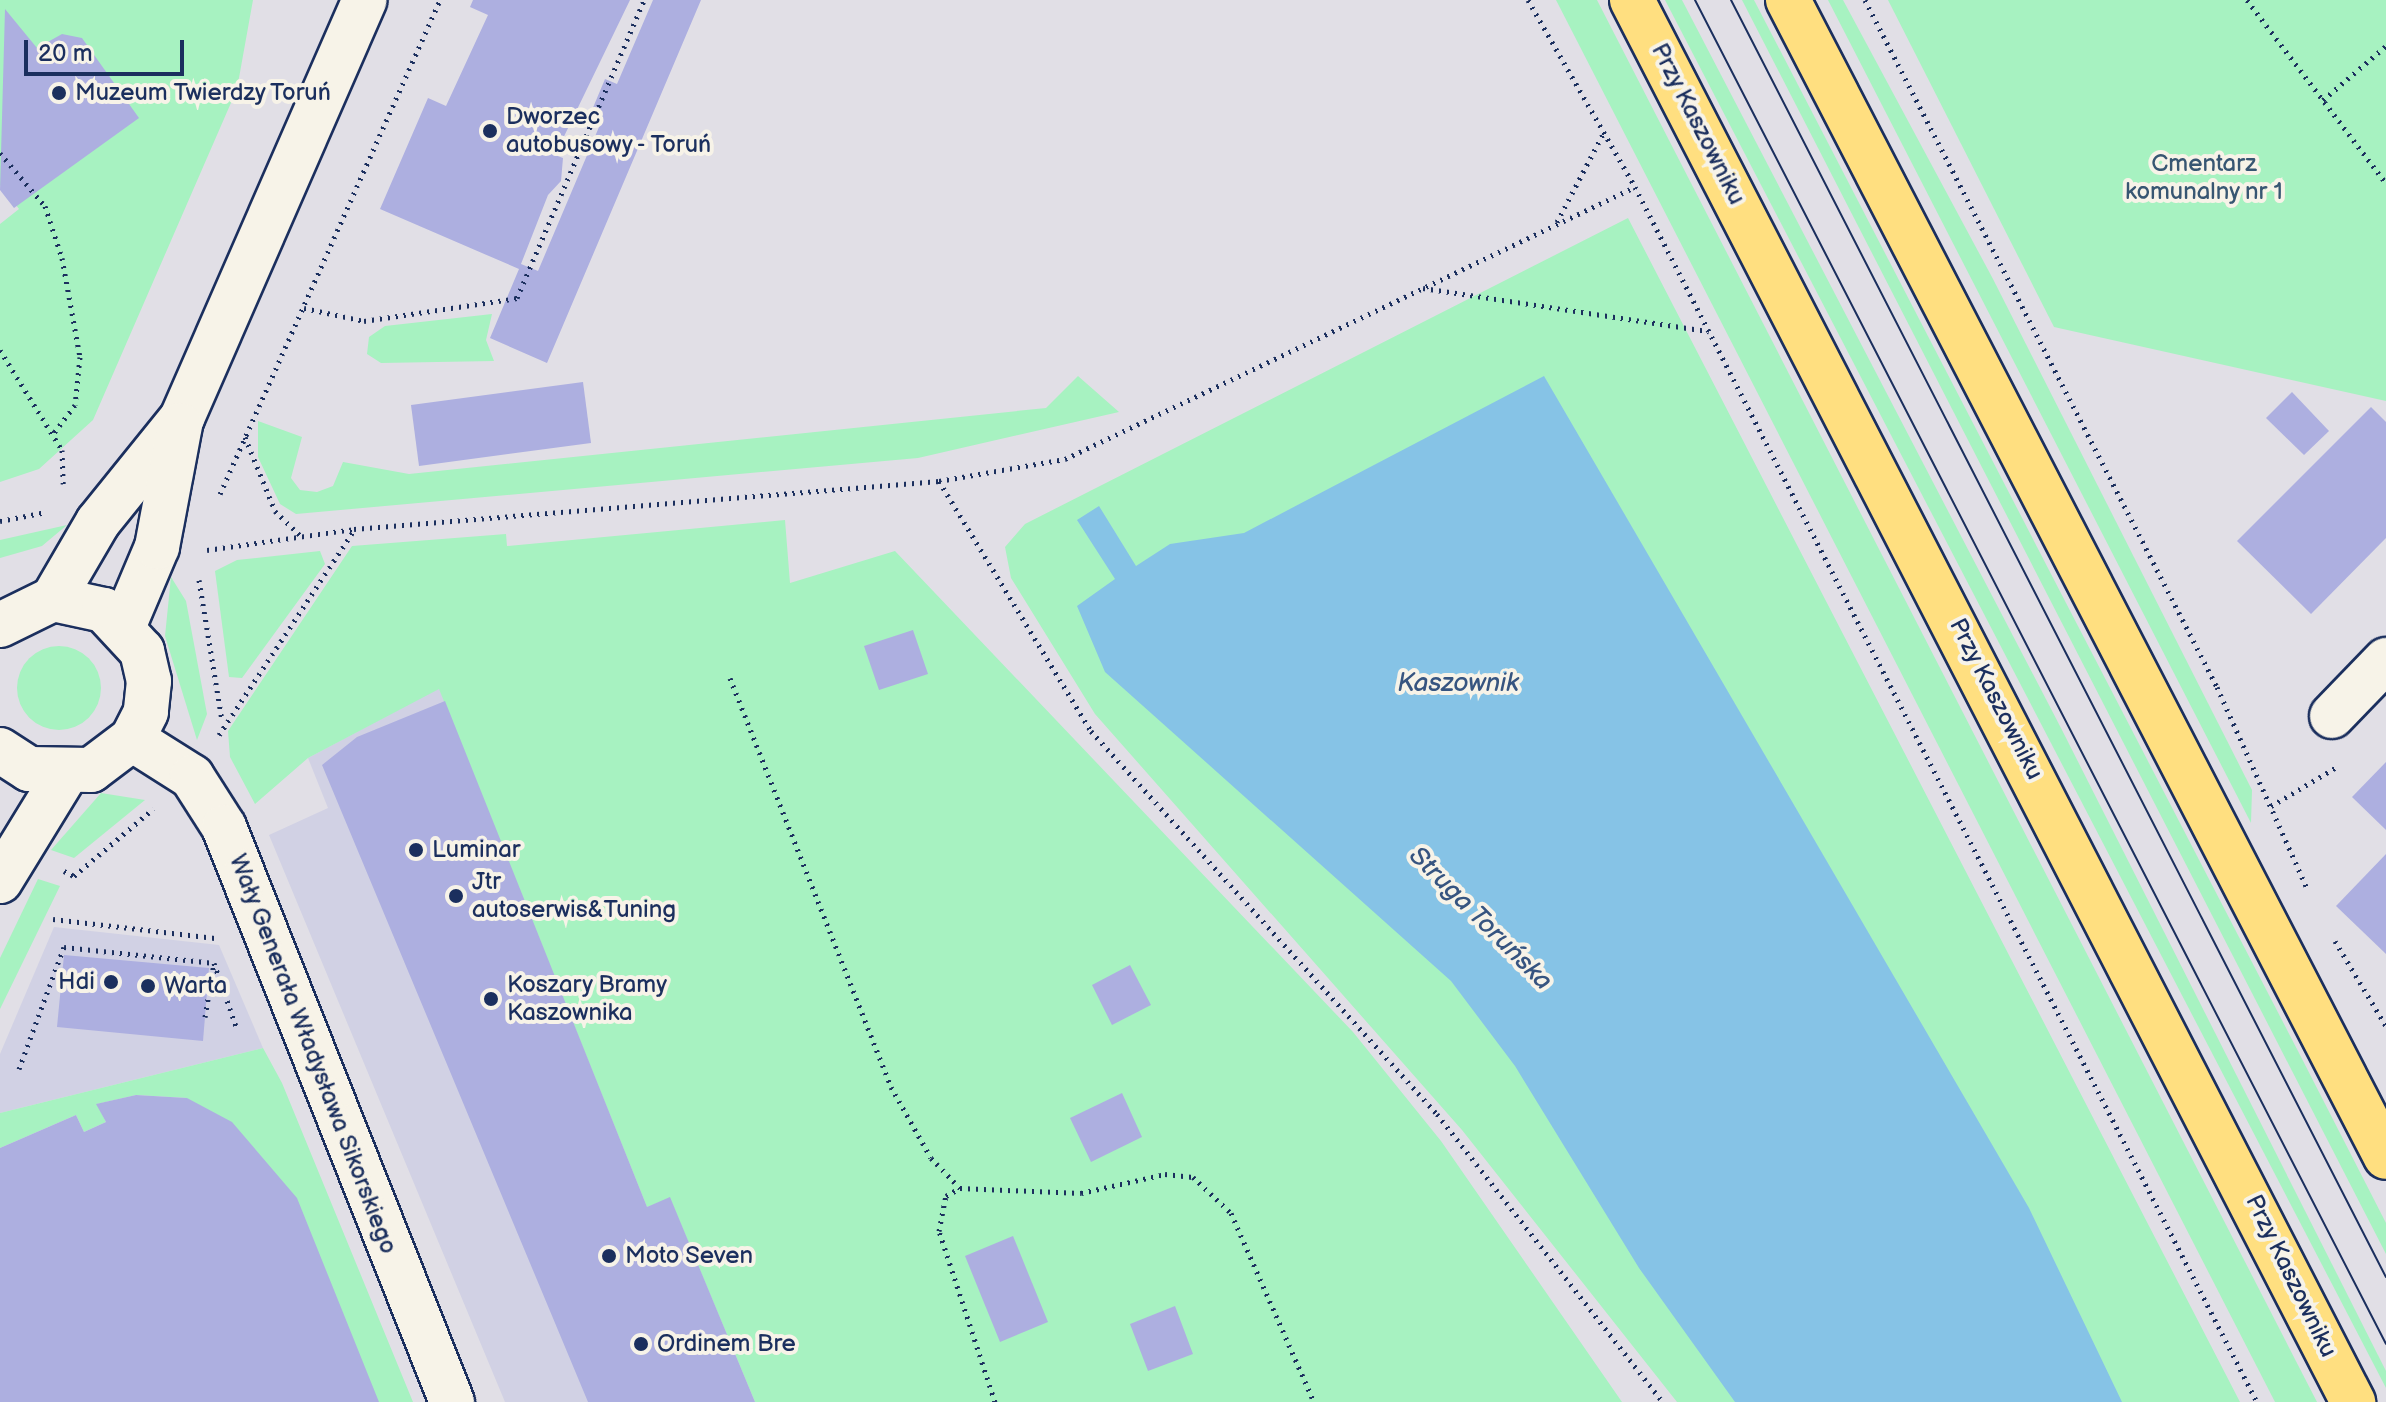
<!DOCTYPE html>
<html>
<head>
<meta charset="utf-8">
<style>
  body { margin:0 }
  #map { position:relative; width:2386px; height:1402px; overflow:hidden; background:#e1dfe6; font-family:"Balsamiq Sans",sans-serif }
  div>[style] { position:absolute }
  [style*='--x'] { left:calc(var(--x)*1px); top:calc(var(--y)*1px); width:calc(var(--w)*1px); rotate:calc(var(--a)*1deg) }
  .built>* { inset:0; background:#d1d1e4 }
  .green>* { inset:0; background:#a7f2c1 }
  .round { border-radius:50% }
  .water>* { inset:0; background:#86c3e6 }
  .building>* { inset:0; background:#adafe0 }
  .path>* { height:5px; margin-top:-2.5px; transform-origin:0; background:repeating-linear-gradient(90deg,#1b2f5e 0 2px,transparent 0 8px) }
  .roads { filter:drop-shadow(2px 0 #1b2f5e) drop-shadow(-2px 0 #1b2f5e) drop-shadow(0 2px #1b2f5e) drop-shadow(0 -2px #1b2f5e) }
  .minor>* { height:44px; margin:-22px; padding:0 22px; transform-origin:22px; border-radius:22px; background:#f7f3e8 }
  .primary>* { height:44px; margin:-22px; padding:0 22px; transform-origin:22px; border-radius:22px; background:#ffdf80 }
  .tram>* { height:2px; margin:-1px; padding:0 1px; transform-origin:1px; border-radius:1px; background:#1b2f5e }
  .dots>* { width:22px; height:22px; translate:-50% -50%; box-sizing:border-box; border:4px solid #f7f3e8; border-radius:50% }
  span { translate:-50% -50%; white-space:nowrap; text-align:center; line-height:1.15; -webkit-text-stroke:8px #f7f3e8; paint-order:stroke }
  .poi-label { font-size:24px; color:#1b2f5e }
  .left { translate:0 -50%; text-align:left }
  .right { translate:-100% -50%; text-align:right }
  .street-label { font-size:24px; color:#1b2f5e }
  .park-label { font-size:24px; color:#375672 }
  .water-label { font-size:26px; color:#365480; font-style:italic }
  .scale { position:absolute; left:24px; top:40px; width:160px; height:36px; box-sizing:border-box; border:4px solid #1b2f5e; border-top:0; padding-left:10px; font-size:24px; line-height:28px; white-space:nowrap; color:#1b2f5e; -webkit-text-stroke:6px #f7f3e8; paint-order:stroke }
</style>
</head>
<body>
<div id="map">
  <div class="built">
    <div style="clip-path:polygon(439px 688px,647px 1206px,670px 1197px,755px 1402px,505px 1402px,269px 835px,328px 808px,308px 758px)"></div>
    <div style="clip-path:polygon(54px 927px,219px 945px,263px 1048px,0 1113px,0 1054px)"></div>
  </div>
  <div class="green">
    <div style="clip-path:polygon(0 0,253px 0,237px 89px,93px 420px,39px 469px,0 482px,0 224px,19px 209px,0 185px)"></div>
    <div style="clip-path:polygon(1556px 0,1597px 0,2317px 1402px,2275px 1402px)"></div>
    <div style="clip-path:polygon(1665px 0,1682px 0,2062px 730px,2386px 1371px,2386px 1388px)"></div>
    <div style="clip-path:polygon(1742px 0,1754px 0,2299px 1053px,2386px 1223px,2386px 1254px)"></div>
    <div style="clip-path:polygon(1828px 0,1843px 0,1993px 279px,2252px 790px,2251px 823px)"></div>
    <div style="clip-path:polygon(1888px 0,2386px 0,2386px 401px,2054px 327px)"></div>
    <div style="clip-path:polygon(1628px 218px,2240px 1402px,1677px 1402px,1462px 1130px,1095px 714px,1011px 578px,1005px 547px,1025px 524px)"></div>
    <div style="clip-path:polygon(492px 314px,486px 340px,494px 361px,381px 363px,367px 354px,369px 337px,385px 326px)"></div>
    <div style="clip-path:polygon(1078px 376px,1119px 412px,918px 458px,296px 514px,280px 504px,258px 457px,258px 421px,302px 437px,291px 478px,300px 490px,317px 492px,333px 486px,343px 462px,409px 474px,1046px 408px)"></div>
    <div style="clip-path:polygon(785px 520px,790px 583px,895px 551px,1353px 1032px,1441px 1141px,1622px 1402px,755px 1402px,670px 1198px,647px 1207px,439px 689px,308px 758px,255px 804px,230px 757px,228px 731px,352px 546px,506px 534px,507px 546px)"></div>
    <div style="clip-path:polygon(67px 525px,42px 546px,0 558px,0 540px)"></div>
    <div style="clip-path:polygon(320px 551px,325px 564px,242px 678px,229px 677px,215px 571px,237px 560px)"></div>
    <div style="clip-path:polygon(171px 577px,186px 601px,207px 714px,197px 740px,165px 636px)"></div>
    <div class="round" style="left:17px;top:646px;width:84px;height:84px"></div>
    <div style="clip-path:polygon(101px 793px,145px 800px,74px 858px,51px 850px)"></div>
    <div style="clip-path:polygon(38px 879px,60px 886px,0 1009px,0 958px)"></div>
    <div style="clip-path:polygon(263px 1048px,282px 1083px,413px 1402px,258px 1402px,187px 1098px,136px 1095px,97px 1104px,106px 1122px,84px 1132px,76px 1115px,0 1148px,0 1113px)"></div>
  </div>
  <div class="water">
    <div style="clip-path:polygon(1544px 376px,2029px 1208px,2122px 1402px,1735px 1402px,1639px 1268px,1515px 1066px,1451px 981px,1105px 672px,1077px 606px,1115px 579px,1077px 520px,1099px 506px,1136px 566px,1170px 544px,1244px 533px)"></div>
  </div>
  <div class="building">
    <div style="clip-path:polygon(473px 0,630px 0,555px 155px,563px 158px,561px 181px,548px 195px,521px 264px,538px 271px,599px 127px,587px 122px,605px 79px,617px 84px,653px 0,701px 0,547px 363px,490px 338px,519px 269px,380px 209px,428px 98px,446px 106px,488px 15px,470px 7px)"></div>
    <div style="clip-path:polygon(5px 9px,37px 48px,62px 34px,82px 38px,139px 118px,14px 208px,0 190px)"></div>
    <div style="clip-path:polygon(583px 382px,591px 443px,419px 466px,411px 405px)"></div>
    <div style="clip-path:polygon(2292px 392px,2329px 431px,2304px 455px,2266px 418px)"></div>
    <div style="clip-path:polygon(2371px 407px,2386px 422px,2386px 538px,2311px 614px,2237px 541px)"></div>
    <div style="clip-path:polygon(913px 630px,928px 674px,879px 690px,864px 646px)"></div>
    <div style="clip-path:polygon(445px 701px,647px 1207px,670px 1197px,755px 1402px,588px 1402px,322px 765px,357px 737px)"></div>
    <div style="clip-path:polygon(2386px 762px,2386px 830px,2352px 797px)"></div>
    <div style="clip-path:polygon(2386px 854px,2386px 954px,2336px 906px)"></div>
    <div style="clip-path:polygon(64px 955px,209px 968px,203px 1041px,57px 1027px)"></div>
    <div style="clip-path:polygon(1130px 965px,1151px 1005px,1112px 1025px,1092px 985px)"></div>
    <div style="clip-path:polygon(1122px 1093px,1142px 1137px,1091px 1162px,1070px 1118px)"></div>
    <div style="clip-path:polygon(136px 1095px,187px 1098px,232px 1122px,297px 1198px,379px 1402px,0 1402px,0 1148px,76px 1115px,84px 1132px,106px 1122px,96px 1104px)"></div>
    <div style="clip-path:polygon(1013px 1236px,1048px 1322px,1000px 1342px,965px 1256px)"></div>
    <div style="clip-path:polygon(1175px 1306px,1193px 1354px,1148px 1371px,1130px 1324px)"></div>
  </div>
  <div class="path">
    <div style="--x:1528;--y:0;--w:215;--a:60.2"></div>
    <div style="--x:1635;--y:187;--w:1365;--a:62.89"></div>
    <div style="--x:1865;--y:0;--w:772;--a:62.87"></div>
    <div style="--x:2217;--y:687;--w:222;--a:65.9"></div>
    <div style="--x:2247;--y:0;--w:230;--a:52.8"></div>
    <div style="--x:2323;--y:100;--w:83;--a:-40.6"></div>
    <div style="--x:0;--y:153;--w:70;--a:49.7"></div>
    <div style="--x:45;--y:206;--w:55;--a:71.9"></div>
    <div style="--x:62;--y:258;--w:101;--a:79.7"></div>
    <div style="--x:80;--y:357;--w:48;--a:95.9"></div>
    <div style="--x:75;--y:405;--w:38;--a:127"></div>
    <div style="--x:1557;--y:222;--w:99;--a:-62.4"></div>
    <div style="--x:1423;--y:288;--w:289;--a:8.6"></div>
    <div style="--x:304;--y:308;--w:61;--a:12.2"></div>
    <div style="--x:364;--y:321;--w:155;--a:-8.5"></div>
    <div style="--x:517;--y:298;--w:324;--a:-66.9"></div>
    <div style="--x:0;--y:350;--w:118;--a:58.2"></div>
    <div style="--x:62;--y:450;--w:34;--a:88"></div>
    <div style="--x:245;--y:437;--w:80;--a:67.9"></div>
    <div style="--x:275;--y:511;--w:37;--a:44"></div>
    <div style="--x:939;--y:481;--w:293;--a:58.7"></div>
    <div style="--x:1091;--y:731;--w:516;--a:47.91"></div>
    <div style="--x:1437;--y:1114;--w:366;--a:51.9"></div>
    <div style="--x:220;--y:494;--w:541;--a:-65.99"></div>
    <div style="--x:0;--y:521;--w:47;--a:-11.1"></div>
    <div style="--x:207;--y:550;--w:148;--a:-8.1"></div>
    <div style="--x:354;--y:529;--w:587;--a:-4.69"></div>
    <div style="--x:939;--y:481;--w:128;--a:-9.9"></div>
    <div style="--x:1065;--y:459;--w:632;--a:-25.51"></div>
    <div style="--x:199;--y:580;--w:143;--a:80.7"></div>
    <div style="--x:730;--y:678;--w:440;--a:68.5"></div>
    <div style="--x:891;--y:1087;--w:81;--a:60.6"></div>
    <div style="--x:931;--y:1158;--w:42;--a:46"></div>
    <div style="--x:219;--y:735;--w:245;--a:-56.6"></div>
    <div style="--x:2271;--y:806;--w:78;--a:-30.8"></div>
    <div style="--x:64;--y:871;--w:11;--a:27"></div>
    <div style="--x:74;--y:876;--w:104;--a:-40.3"></div>
    <div style="--x:53;--y:919;--w:163;--a:6.7"></div>
    <div style="--x:2335;--y:941;--w:99;--a:59"></div>
    <div style="--x:205;--y:1017;--w:55;--a:-80.5"></div>
    <div style="--x:214;--y:963;--w:67;--a:70.8"></div>
    <div style="--x:19;--y:1069;--w:130;--a:-69.8"></div>
    <div style="--x:64;--y:947;--w:151;--a:6.1"></div>
    <div style="--x:995;--y:1402;--w:180;--a:-108.1"></div>
    <div style="--x:939;--y:1231;--w:36;--a:-79"></div>
    <div style="--x:946;--y:1196;--w:16;--a:-30"></div>
    <div style="--x:960;--y:1188;--w:121;--a:2.4"></div>
    <div style="--x:1081;--y:1193;--w:86;--a:-12.7"></div>
    <div style="--x:1165;--y:1174;--w:28;--a:6"></div>
    <div style="--x:1193;--y:1177;--w:52;--a:43.5"></div>
    <div style="--x:1231;--y:1213;--w:206;--a:66.3"></div>
  </div>
  <div class="roads">
    <div class="minor">
      <div style="--x:53;--y:599;--w:89;--a:-59.7"></div>
      <div style="--x:98;--y:522;--w:134;--a:-51.1"></div>
      <div style="--x:182;--y:418;--w:456;--a:-66.4"></div>
      <div style="--x:0;--y:625;--w:59;--a:-26.1"></div>
      <div style="--x:53;--y:599;--w:52;--a:12.2"></div>
      <div style="--x:104;--y:610;--w:56;--a:47.2"></div>
      <div style="--x:142;--y:651;--w:31;--a:77"></div>
      <div style="--x:149;--y:681;--w:31;--a:96"></div>
      <div style="--x:146;--y:712;--w:30;--a:117"></div>
      <div style="--x:132;--y:739;--w:51;--a:142.9"></div>
      <div style="--x:91;--y:770;--w:62;--a:-179.1"></div>
      <div style="--x:29;--y:769;--w:35;--a:-147"></div>
      <div style="--x:124;--y:625;--w:85;--a:-67.1"></div>
      <div style="--x:157;--y:547;--w:124;--a:-79.3"></div>
      <div style="--x:2332;--y:716;--w:78;--a:-46"></div>
      <div style="--x:132;--y:739;--w:71;--a:32.3"></div>
      <div style="--x:192;--y:777;--w:59;--a:57.4"></div>
      <div style="--x:224;--y:827;--w:619;--a:68.37"></div>
      <div style="--x:0;--y:881;--w:124;--a:-58.5"></div>
    </div>
    <div class="primary">
      <div style="--x:1632;--y:0;--w:1577;--a:62.78"></div>
      <div style="--x:1788;--y:0;--w:1302;--a:62.67"></div>
    </div>
  </div>
  <div class="tram">
    <div style="--x:1695;--y:0;--w:1511;--a:62.79"></div>
    <div style="--x:1731;--y:0;--w:1435;--a:62.85"></div>
  </div>
  <div class="dots">
    <div style="left:59px;top:93px;background:#1b2f5e"></div>
    <div style="left:490px;top:131px;background:#1b2f5e"></div>
    <div style="left:416px;top:850px;background:#1b2f5e"></div>
    <div style="left:456px;top:896px;background:#1b2f5e"></div>
    <div style="left:111px;top:982px;background:#1b2f5e"></div>
    <div style="left:148px;top:986px;background:#1b2f5e"></div>
    <div style="left:491px;top:999px;background:#1b2f5e"></div>
    <div style="left:609px;top:1256px;background:#1b2f5e"></div>
    <div style="left:641px;top:1344px;background:#1b2f5e"></div>
  </div>
  <div class="poi-label">
    <span class="left" style="left:75px;top:93px">Muzeum Twierdzy Toruń</span>
    <span class="left" style="left:506px;top:131px">Dworzec<br>autobusowy - Toruń</span>
    <span class="left" style="left:432px;top:850px">Luminar</span>
    <span class="left" style="left:472px;top:896px">Jtr<br>autoserwis&amp;Tuning</span>
    <span class="right" style="left:95px;top:982px">Hdi</span>
    <span class="left" style="left:507px;top:999px">Koszary Bramy<br>Kaszownika</span>
    <span class="left" style="left:164px;top:986px">Warta</span>
    <span class="left" style="left:625px;top:1256px">Moto Seven</span>
    <span class="left" style="left:657px;top:1344px">Ordinem Bre</span>
  </div>
  <div class="street-label">
    <span style="left:1698px;top:124px;rotate:63deg">Przy Kaszowniku</span>
    <span style="left:1996px;top:699px;rotate:63deg">Przy Kaszowniku</span>
    <span style="left:313px;top:1054px;rotate:69deg">Wały Generała Władysława Sikorskiego</span>
    <span style="left:2291px;top:1276px;rotate:64deg">Przy Kaszowniku</span>
  </div>
  <div class="park-label">
    <span style="left:2204px;top:178px">Cmentarz<br>komunalny nr 1</span>
  </div>
  <div class="water-label">
    <span style="left:1458px;top:684px">Kaszownik</span>
    <span style="left:1480px;top:919px;rotate:45deg">Struga Toruńska</span>
  </div>
  <div class="scale">20 m</div>
</div>
</body>
</html>
